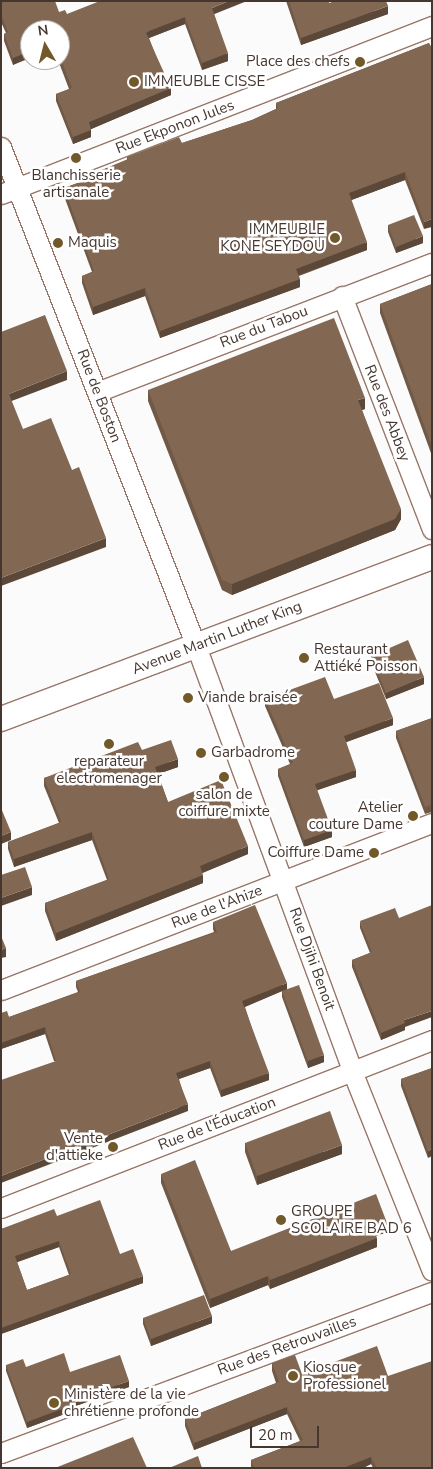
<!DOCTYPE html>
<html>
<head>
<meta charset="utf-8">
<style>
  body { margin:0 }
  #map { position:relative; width:433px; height:1469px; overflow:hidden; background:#fbfbfb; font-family:"Nunito Sans",sans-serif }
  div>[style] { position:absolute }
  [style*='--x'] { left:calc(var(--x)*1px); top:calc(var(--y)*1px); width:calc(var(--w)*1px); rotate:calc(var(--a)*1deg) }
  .roads { filter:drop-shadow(1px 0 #987768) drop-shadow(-1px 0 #987768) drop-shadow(0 1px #987768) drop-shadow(0 -1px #987768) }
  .minor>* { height:19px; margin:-9.5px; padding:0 9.5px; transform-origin:9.5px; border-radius:9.5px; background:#fff }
  .tertiary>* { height:24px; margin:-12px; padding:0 12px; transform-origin:12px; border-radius:12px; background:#fff }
  .wall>* { inset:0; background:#705947 }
  .shaded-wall>* { inset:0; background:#5b4839 }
  .building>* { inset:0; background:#826752 }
  .dots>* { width:14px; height:14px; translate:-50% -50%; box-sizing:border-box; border:2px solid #fff; border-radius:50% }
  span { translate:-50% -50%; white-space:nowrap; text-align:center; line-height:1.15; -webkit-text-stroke:5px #fff; paint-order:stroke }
  .poi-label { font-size:15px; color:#453630 }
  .right { translate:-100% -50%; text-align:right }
  .left { translate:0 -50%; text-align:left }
  .street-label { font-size:15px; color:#453630 }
  .frame { position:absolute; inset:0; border:2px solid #453630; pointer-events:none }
  .north { position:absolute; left:20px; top:20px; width:50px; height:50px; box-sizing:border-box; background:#fff; border:1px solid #b5afac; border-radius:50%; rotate:352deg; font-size:14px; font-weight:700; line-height:20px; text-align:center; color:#453630 }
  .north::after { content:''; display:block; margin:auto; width:18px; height:22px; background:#72592a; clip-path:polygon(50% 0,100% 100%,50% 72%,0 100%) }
  .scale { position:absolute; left:250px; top:1426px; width:69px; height:22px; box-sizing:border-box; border:2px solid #453630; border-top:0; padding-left:6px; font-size:15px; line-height:18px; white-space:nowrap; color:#453630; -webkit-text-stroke:4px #fff; paint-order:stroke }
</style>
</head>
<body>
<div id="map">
  <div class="roads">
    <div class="minor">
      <div style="--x:1;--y:147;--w:536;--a:68.66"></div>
      <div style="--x:196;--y:646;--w:453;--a:69.8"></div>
      <div style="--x:352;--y:1071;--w:215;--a:68.2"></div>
      <div style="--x:1;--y:194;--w:463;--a:-21.3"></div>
      <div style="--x:342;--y:296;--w:250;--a:68.9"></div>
      <div style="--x:97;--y:392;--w:359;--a:-21.1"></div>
      <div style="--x:1;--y:990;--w:462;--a:-21.2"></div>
      <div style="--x:1;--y:1208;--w:463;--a:-21.3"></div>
      <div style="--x:1;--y:1453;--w:460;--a:-20.5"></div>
    </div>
    <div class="tertiary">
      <div style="--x:1;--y:719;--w:460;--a:-20.6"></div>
    </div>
  </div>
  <div class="wall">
    <div style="clip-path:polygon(1px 1px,67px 14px,214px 14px,228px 61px,202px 70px,185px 24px,149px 38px,171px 95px,91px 129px,91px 137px,73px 144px,56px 101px,56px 94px,69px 89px,58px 60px,60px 60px,60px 30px,13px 65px,4px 41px,4px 34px,6px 33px,1px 22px)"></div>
    <div style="clip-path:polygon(286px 1px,328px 1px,329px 3px,388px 14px,301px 45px)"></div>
    <div style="clip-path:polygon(429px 43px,424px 229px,405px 180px,351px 200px,367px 250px,299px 276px,300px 287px,160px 338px,145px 296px,93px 315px,82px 283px,82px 276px,92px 272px,64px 196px,64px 188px,102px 174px,102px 170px,127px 160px,127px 157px,182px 143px,252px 120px,276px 109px,276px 103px)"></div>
    <div style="clip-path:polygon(388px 225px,423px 243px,396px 253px,388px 232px)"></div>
    <div style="clip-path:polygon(432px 284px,432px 456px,380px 313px,380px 304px)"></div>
    <div style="clip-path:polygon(148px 390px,365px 409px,362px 410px,401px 519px,395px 530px,232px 595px,222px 590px,148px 401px)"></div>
    <div style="clip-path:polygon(371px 656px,424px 684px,386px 699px,371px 662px)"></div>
    <div style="clip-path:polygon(265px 699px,334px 699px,393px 725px,346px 742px,356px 777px,317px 790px,332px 837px,304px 847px,278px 776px,278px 769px,290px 764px,265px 706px)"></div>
    <div style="clip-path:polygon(432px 718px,432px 812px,425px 814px,396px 738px,396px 731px)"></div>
    <div style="clip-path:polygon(142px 750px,178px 767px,158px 774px,168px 802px,248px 854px,202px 873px,203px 883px,56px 941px,45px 911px,45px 903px,107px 880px,92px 840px,14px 867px,8px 849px,8px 842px,59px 823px,44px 786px,44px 778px)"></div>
    <div style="clip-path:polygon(360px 921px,405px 1027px,405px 1030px,381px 1040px,352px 967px,352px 960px,370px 953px,360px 928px)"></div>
    <div style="clip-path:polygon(213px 922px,287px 989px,324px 1062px,308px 1068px,282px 997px,282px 991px,245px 1007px,269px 1080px,221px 1097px,210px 1068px,179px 1079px,188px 1111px,54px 1061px,45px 1034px,1px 1049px,1px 1013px,9px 1017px,78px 992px,76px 987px,76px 981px,214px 932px,213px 929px)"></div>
    <div style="clip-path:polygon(432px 1068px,428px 1158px,401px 1086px,401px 1079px)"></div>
    <div style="clip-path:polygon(245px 1143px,342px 1154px,257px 1185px,245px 1152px)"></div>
    <div style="clip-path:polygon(161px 1174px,231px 1251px,387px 1232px,376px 1236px,377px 1247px,270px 1289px,268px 1285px,210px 1308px,161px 1183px)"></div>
    <div style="clip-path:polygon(evenodd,57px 1216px,120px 1254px,143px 1283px,1px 1334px,1px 1229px,57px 1216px,59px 1247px,69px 1275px,27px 1290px,17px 1262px,59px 1247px)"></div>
    <div style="clip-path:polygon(143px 1318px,212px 1323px,151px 1346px,143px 1324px)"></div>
    <div style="clip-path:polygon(272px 1363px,302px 1374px,388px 1376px,432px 1468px,373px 1468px,371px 1464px,363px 1468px,251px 1468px,251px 1460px,300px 1441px,287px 1414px,194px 1450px,185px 1426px,185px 1419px,276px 1383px,272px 1371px)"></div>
    <div style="clip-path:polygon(6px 1365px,70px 1372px,129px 1387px,70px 1408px,70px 1412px,27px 1428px,6px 1371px)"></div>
  </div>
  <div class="shaded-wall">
    <div style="clip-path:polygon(229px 1px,247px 1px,212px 15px,212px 8px)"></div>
    <div style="clip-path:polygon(388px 6px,388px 14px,301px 45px,301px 38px)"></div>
    <div style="clip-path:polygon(185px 17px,185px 24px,149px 38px,146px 33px,149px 31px)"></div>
    <div style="clip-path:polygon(30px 51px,30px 58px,13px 65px,13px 58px)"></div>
    <div style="clip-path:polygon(228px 53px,228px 61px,202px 70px,202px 63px)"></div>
    <div style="clip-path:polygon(171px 88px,171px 95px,89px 130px,89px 122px)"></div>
    <div style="clip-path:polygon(91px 130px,91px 137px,73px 144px,73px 137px)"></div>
    <div style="clip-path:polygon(405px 172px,405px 180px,349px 201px,349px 193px)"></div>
    <div style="clip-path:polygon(432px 219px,432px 227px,424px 229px,424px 222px)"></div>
    <div style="clip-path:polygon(423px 236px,423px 243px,396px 253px,396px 247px)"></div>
    <div style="clip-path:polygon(367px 242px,367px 250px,296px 276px,296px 269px)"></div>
    <div style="clip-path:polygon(300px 279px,300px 287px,160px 338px,160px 331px)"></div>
    <div style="clip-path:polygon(145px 288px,145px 296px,93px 315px,93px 307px)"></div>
    <div style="clip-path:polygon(67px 371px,67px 380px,9px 402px,9px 394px)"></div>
    <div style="clip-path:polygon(365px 398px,365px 409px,358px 411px,358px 400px)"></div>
    <div style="clip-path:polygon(401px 509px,401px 519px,395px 530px,232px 595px,232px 584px)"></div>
    <div style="clip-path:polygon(106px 538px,106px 547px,1px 586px,1px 578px)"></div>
    <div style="clip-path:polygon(424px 677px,424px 684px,386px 699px,386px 693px)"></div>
    <div style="clip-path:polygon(393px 718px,393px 725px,344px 743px,344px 736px)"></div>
    <div style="clip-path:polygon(178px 759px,178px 767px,155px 775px,155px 767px)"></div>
    <div style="clip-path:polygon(356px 770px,356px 777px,315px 791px,315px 784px)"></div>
    <div style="clip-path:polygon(332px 830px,332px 837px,304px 847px,304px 840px)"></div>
    <div style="clip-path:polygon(11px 832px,11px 840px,1px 844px,1px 836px)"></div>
    <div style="clip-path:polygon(92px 832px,92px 840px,14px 867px,14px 859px)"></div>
    <div style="clip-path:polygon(248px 846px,248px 854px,200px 874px,200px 866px)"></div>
    <div style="clip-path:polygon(203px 875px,203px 883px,56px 941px,56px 933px)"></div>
    <div style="clip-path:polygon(32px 887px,32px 895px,1px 906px,1px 898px)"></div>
    <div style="clip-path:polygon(6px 948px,6px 957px,1px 958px,1px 950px)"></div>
    <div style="clip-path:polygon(287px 983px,287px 989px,242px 1008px,242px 1001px)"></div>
    <div style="clip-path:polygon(432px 1011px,432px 1017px,405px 1027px,405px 1030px,381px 1040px,381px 1033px,404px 1020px)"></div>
    <div style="clip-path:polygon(45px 1027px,45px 1034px,1px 1049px,1px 1043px)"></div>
    <div style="clip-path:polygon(324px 1055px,324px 1062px,308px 1068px,308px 1061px)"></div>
    <div style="clip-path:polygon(210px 1061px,210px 1068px,176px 1080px,176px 1073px)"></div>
    <div style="clip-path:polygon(269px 1073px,269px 1080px,221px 1097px,221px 1090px)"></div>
    <div style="clip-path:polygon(188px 1104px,188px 1111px,1px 1183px,1px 1176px)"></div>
    <div style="clip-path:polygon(342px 1145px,342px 1154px,257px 1185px,257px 1176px)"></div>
    <div style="clip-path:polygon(432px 1149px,432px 1156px,428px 1158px,428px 1151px)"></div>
    <div style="clip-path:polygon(387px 1223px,387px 1232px,373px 1237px,373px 1228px)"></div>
    <div style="clip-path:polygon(377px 1238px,377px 1247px,270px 1289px,270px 1280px)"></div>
    <div style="clip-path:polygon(59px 1241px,59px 1247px,15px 1263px,15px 1256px)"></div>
    <div style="clip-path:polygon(143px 1276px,143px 1283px,1px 1334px,1px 1328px)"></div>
    <div style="clip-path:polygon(268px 1276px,268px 1285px,210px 1308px,210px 1299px)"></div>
    <div style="clip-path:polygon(212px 1316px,212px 1323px,151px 1346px,151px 1339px)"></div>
    <div style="clip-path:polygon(129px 1381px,129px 1387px,70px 1408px,70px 1412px,27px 1428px,27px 1422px,69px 1402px)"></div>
    <div style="clip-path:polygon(287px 1407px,287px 1414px,194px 1450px,194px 1443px)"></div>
    <div style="clip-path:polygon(371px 1457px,371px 1464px,363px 1468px,343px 1468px)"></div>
  </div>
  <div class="building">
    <div style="clip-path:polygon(1px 1px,55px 1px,59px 12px,65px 10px,67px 14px,100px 1px,229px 1px,212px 8px,228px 53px,202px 63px,185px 17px,149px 31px,146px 33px,171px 88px,89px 122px,91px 130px,73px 137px,56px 94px,72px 88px,60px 57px,60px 30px,30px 30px,30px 51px,13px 58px,4px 34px,8px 32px,1px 15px)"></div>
    <div style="clip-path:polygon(289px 1px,328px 1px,329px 3px,335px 1px,386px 1px,388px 6px,301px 38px)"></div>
    <div style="clip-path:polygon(429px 43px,432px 48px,432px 219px,424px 222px,405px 172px,349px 193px,367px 242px,296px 269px,300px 279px,160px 331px,145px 288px,93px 307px,82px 276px,94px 271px,64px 188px,103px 174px,102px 170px,128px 159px,127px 157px,179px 137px,182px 143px,252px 120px,278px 108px,276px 103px)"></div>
    <div style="clip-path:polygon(414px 215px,423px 236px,396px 247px,388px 225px)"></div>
    <div style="clip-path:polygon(432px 284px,432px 447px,380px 304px)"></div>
    <div style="clip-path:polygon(45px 315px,67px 371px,9px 394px,23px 429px,51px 418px,72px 470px,79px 467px,106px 538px,1px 578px,1px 332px)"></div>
    <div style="clip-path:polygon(334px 318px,365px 398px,358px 400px,401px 509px,395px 519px,232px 584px,222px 580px,148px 390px)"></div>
    <div style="clip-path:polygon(408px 640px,424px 677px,386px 693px,371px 656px)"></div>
    <div style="clip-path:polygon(325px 677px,334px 699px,379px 683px,393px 718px,344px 736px,356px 770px,315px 784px,332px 830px,304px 840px,278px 769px,293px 763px,265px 699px)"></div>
    <div style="clip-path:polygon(432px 718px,432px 805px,425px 807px,396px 731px)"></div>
    <div style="clip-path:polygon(171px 740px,178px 759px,155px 767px,168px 802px,221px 780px,248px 846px,200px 866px,203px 875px,56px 933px,45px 903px,109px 879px,92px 832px,14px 859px,8px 842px,61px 822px,44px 778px,138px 742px,142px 750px)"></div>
    <div style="clip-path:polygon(1px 808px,11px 832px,1px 836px)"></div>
    <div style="clip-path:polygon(25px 867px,32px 887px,1px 898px,1px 875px)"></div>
    <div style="clip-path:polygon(255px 905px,287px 983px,242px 1001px,269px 1073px,221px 1090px,210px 1061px,176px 1073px,188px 1104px,1px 1176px,1px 1080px,56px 1061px,45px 1027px,1px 1043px,1px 1013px,7px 1011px,9px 1017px,80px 992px,76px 981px,217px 932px,213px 922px)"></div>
    <div style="clip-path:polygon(432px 905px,432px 1011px,404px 1020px,405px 1023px,381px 1033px,352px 960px,372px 952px,360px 921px,395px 908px,399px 918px)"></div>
    <div style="clip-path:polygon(1px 936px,6px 948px,1px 950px)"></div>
    <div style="clip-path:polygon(299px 985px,324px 1055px,308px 1061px,282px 991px)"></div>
    <div style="clip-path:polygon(432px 1068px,432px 1149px,428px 1151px,401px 1079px)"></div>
    <div style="clip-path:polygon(330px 1111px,342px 1145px,257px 1176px,245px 1143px)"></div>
    <div style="clip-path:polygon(195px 1160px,231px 1251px,376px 1194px,387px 1223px,373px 1228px,377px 1238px,270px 1280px,268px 1276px,210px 1299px,161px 1174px)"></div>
    <div style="clip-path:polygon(evenodd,100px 1200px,120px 1254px,133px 1249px,143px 1276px,1px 1328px,1px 1229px,54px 1209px,57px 1216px,100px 1200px,59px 1241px,71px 1274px,27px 1290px,15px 1256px,59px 1241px)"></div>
    <div style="clip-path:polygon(204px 1295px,212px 1316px,151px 1339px,143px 1318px)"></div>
    <div style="clip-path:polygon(377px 1346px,388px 1376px,432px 1361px,432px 1468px,377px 1468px,371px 1457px,343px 1468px,254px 1468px,251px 1460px,303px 1440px,287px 1407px,194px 1443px,185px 1419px,279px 1382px,272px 1363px,295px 1355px,302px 1374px)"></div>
    <div style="clip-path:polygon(64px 1353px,70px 1372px,120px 1355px,129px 1381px,69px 1402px,70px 1406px,27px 1422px,6px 1365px,23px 1359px,26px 1367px)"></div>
    <div style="clip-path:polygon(133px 1437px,147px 1468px,55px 1468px)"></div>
    <div style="clip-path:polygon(198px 1456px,202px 1468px,169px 1468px)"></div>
  </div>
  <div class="dots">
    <div style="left:360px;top:62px;background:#72592a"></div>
    <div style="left:134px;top:82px;background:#72592a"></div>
    <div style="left:76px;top:158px;background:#72592a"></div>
    <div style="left:335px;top:238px;background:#72592a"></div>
    <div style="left:58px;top:243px;background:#72592a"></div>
    <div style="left:304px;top:658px;background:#72592a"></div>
    <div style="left:188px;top:698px;background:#72592a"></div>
    <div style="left:109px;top:744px;background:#72592a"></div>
    <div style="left:201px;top:753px;background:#72592a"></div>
    <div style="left:224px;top:777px;background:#72592a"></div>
    <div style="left:413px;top:816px;background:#72592a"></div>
    <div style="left:374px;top:853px;background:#72592a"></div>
    <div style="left:113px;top:1147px;background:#72592a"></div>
    <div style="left:281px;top:1220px;background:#72592a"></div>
    <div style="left:293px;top:1376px;background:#72592a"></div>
    <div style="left:54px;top:1403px;background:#72592a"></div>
  </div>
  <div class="poi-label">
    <span class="right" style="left:350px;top:62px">Place des chefs</span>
    <span class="left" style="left:144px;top:82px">IMMEUBLE CISSE</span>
    <span style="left:76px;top:184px">Blanchisserie<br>artisanale</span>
    <span class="right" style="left:325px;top:238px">IMMEUBLE<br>KONE SEYDOU</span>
    <span class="left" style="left:68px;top:243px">Maquis</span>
    <span class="left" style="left:314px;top:658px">Restaurant<br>Attiéké Poisson</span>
    <span class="left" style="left:198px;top:698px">Viande braisée</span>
    <span class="left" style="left:211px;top:753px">Garbadrome</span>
    <span style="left:109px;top:770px">reparateur<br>electromenager</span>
    <span style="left:224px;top:803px">salon de<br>coiffure mixte</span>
    <span class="right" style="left:403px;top:816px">Atelier<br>couture Dame</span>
    <span class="right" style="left:364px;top:853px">Coiffure Dame</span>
    <span class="right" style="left:103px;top:1147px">Vente<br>d'attieke</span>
    <span class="left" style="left:291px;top:1220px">GROUPE<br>SCOLAIRE BAD 6</span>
    <span class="left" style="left:303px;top:1376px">Kiosque<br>Professionel</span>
    <span class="left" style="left:64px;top:1403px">Ministère de la vie<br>chrétienne profonde</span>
  </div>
  <div class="street-label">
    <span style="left:175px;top:127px;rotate:-21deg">Rue Ekponon Jules</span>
    <span style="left:264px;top:327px;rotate:-21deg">Rue du Tabou</span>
    <span style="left:99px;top:396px;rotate:69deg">Rue de Boston</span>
    <span style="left:387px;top:413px;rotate:69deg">Rue des Abbey</span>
    <span style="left:217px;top:638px;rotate:-21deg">Avenue Martin Luther King</span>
    <span style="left:217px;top:907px;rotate:-21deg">Rue de l'Ahize</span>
    <span style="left:312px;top:959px;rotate:70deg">Rue Djihi Benoit</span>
    <span style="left:217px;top:1124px;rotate:-21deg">Rue de l'Éducation</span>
    <span style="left:287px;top:1346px;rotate:-20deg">Rue des Retrouvailles</span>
  </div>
  <div class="frame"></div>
  <div class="north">N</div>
  <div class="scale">20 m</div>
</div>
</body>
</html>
